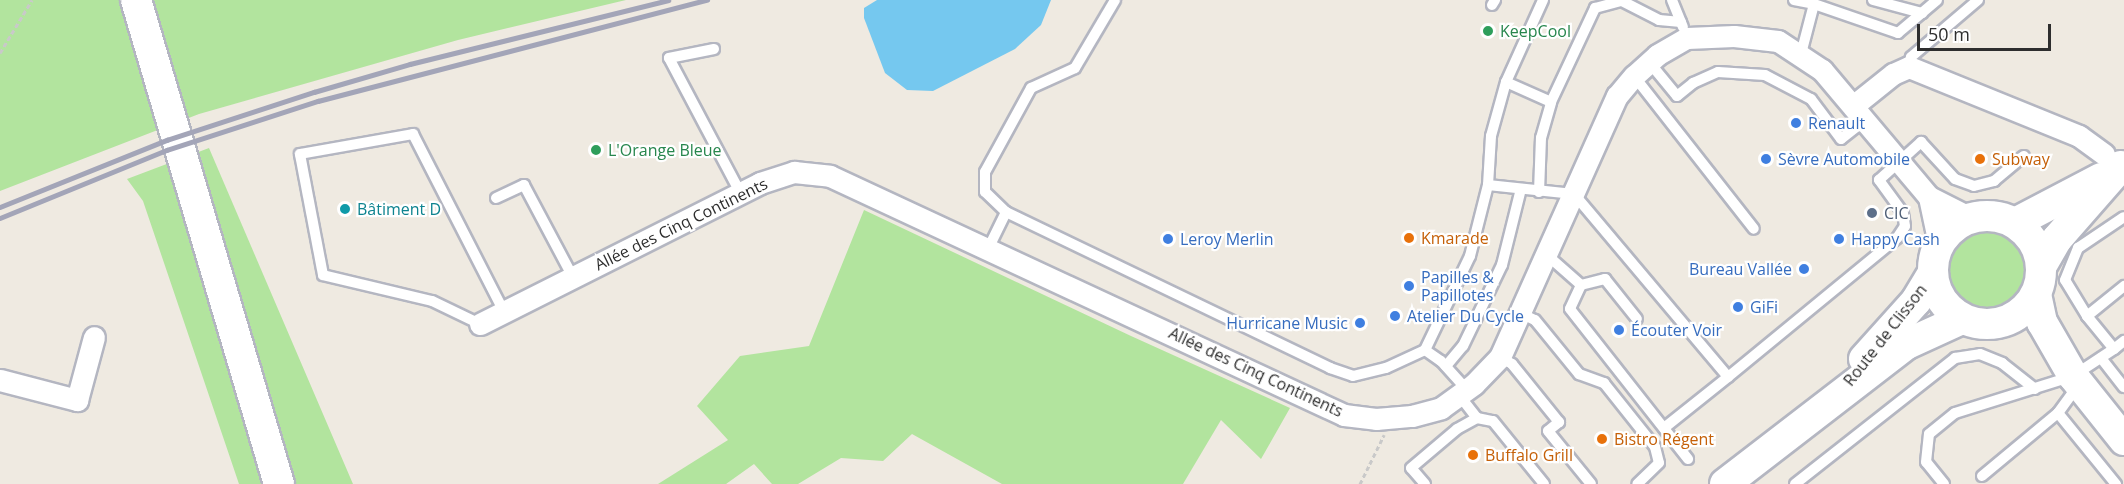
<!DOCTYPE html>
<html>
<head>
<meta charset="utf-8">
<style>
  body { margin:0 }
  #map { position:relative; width:2124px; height:484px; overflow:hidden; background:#efeae1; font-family:"Open Sans",sans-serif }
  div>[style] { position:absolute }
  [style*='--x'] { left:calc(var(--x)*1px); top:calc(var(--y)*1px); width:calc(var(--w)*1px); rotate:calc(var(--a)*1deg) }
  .green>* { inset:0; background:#b2e49e }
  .round { border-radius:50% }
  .water>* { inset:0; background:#75c8ef }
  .path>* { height:3px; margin-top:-1.5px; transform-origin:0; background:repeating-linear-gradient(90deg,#c9c9c9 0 4.5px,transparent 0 7.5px) }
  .roads { filter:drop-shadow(2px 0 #b4b6c1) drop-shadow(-2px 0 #b4b6c1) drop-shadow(0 2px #b4b6c1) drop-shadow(0 -2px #b4b6c1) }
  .lane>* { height:10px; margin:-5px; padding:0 5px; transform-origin:5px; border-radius:5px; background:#fff }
  .street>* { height:21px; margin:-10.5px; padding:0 10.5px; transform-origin:10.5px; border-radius:10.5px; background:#fff }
  .secondary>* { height:30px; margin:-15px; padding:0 15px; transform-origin:15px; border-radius:15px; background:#fff }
  .secondary>.ring { margin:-15px; padding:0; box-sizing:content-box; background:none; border:30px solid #fff; border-radius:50% }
  .rail>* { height:4.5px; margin:-2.25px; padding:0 2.25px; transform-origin:2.25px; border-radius:2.25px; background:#a3a5b8 }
  .dots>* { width:16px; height:16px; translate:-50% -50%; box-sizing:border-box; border:3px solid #fff; border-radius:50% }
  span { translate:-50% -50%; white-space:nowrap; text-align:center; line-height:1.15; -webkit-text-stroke:4.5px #fff; paint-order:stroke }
  .leisure-label { font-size:16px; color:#27864d }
  .left { translate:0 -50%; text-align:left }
  .shop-label { font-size:16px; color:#366cbe }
  .right { translate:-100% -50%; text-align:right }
  .food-label { font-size:16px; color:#c56008 }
  .culture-label { font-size:16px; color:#0d838f }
  .service-label { font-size:16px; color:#4e5e75 }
  .street-label { font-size:16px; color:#2e2e2e }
  .scale { position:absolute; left:1917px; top:24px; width:134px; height:27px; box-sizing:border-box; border:3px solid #2e2e2e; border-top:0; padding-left:8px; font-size:18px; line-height:21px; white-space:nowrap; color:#2e2e2e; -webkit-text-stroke:4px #fff; paint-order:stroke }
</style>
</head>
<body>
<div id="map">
  <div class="green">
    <div style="clip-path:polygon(0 0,626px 0,458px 40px,199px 114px,0 191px)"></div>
    <div style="clip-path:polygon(209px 148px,353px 484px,239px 484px,143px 201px,127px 179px)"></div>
    <div style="clip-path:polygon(864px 210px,1131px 336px,1290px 408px,1261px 459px,1221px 420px,1183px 484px,1002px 484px,912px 434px,883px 461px,841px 458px,798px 484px,772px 484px,754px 464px,726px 484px,658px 484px,728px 440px,697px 406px,740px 356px,809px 346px)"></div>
    <div class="round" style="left:1947px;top:230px;width:78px;height:78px"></div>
  </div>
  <div class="water">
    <div style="clip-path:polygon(877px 0,1051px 0,1041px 25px,1015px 49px,933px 91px,907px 90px,885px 73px,864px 18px,864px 8px)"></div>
  </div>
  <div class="path">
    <div style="--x:0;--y:53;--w:62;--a:-58.9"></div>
    <div style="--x:1985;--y:205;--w:14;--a:4"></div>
    <div style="--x:1360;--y:484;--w:55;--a:-63.9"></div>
  </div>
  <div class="roads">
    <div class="lane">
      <div style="--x:1620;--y:0;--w:44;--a:27.1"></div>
      <div style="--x:1659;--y:20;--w:22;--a:5"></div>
      <div style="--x:1672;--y:0;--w:29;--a:68"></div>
      <div style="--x:1794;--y:0;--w:20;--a:11"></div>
      <div style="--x:1814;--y:4;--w:52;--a:104.6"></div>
      <div style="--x:1873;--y:0;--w:51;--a:14.9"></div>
      <div style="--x:1814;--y:4;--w:89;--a:19"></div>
      <div style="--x:1898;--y:33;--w:51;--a:-40.2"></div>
      <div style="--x:1492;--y:5;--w:6;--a:-59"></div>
      <div style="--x:714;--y:49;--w:46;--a:168.7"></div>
      <div style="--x:669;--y:58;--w:152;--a:62.1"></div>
      <div style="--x:1649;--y:62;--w:44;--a:50.5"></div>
      <div style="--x:1677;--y:96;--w:21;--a:-39"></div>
      <div style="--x:1693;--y:83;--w:27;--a:-24"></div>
      <div style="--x:1718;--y:72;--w:47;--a:3.7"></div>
      <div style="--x:1765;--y:75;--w:52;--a:27.6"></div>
      <div style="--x:1811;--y:99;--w:50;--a:53.1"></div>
      <div style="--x:1841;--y:139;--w:31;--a:-38"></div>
      <div style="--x:1909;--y:67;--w:10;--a:-79"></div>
      <div style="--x:1911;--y:57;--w:88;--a:-40.4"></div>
      <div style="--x:1634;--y:76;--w:194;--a:51.9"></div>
      <div style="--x:1506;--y:82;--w:49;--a:24"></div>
      <div style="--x:1488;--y:185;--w:86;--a:6"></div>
      <div style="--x:1574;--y:194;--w:239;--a:49.9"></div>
      <div style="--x:1728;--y:377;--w:219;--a:-39.4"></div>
      <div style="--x:1897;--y:238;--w:14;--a:-56"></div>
      <div style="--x:1905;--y:226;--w:13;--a:-99"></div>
      <div style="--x:1903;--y:213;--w:41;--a:-126"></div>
      <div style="--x:1879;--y:180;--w:57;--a:-42.1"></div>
      <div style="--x:1921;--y:142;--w:50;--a:47.4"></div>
      <div style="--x:1955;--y:179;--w:20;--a:20"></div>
      <div style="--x:1974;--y:186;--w:21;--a:-14"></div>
      <div style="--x:1994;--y:181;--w:39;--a:-40"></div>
      <div style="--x:1539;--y:192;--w:54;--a:-87.9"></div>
      <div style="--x:1541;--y:138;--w:37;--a:-74"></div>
      <div style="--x:1551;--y:102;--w:104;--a:-64.9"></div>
      <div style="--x:1595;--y:8;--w:28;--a:-15"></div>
      <div style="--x:496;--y:198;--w:31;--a:-25"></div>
      <div style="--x:524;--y:185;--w:104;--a:62"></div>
      <div style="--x:1006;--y:212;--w:29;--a:-136"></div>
      <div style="--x:985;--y:192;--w:20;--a:-90"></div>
      <div style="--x:985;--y:172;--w:96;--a:-61.3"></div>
      <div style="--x:1031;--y:88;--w:48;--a:-24.4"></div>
      <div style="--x:1075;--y:68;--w:79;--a:-59.5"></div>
      <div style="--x:989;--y:247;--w:39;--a:-64"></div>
      <div style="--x:1006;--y:212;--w:360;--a:25.7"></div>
      <div style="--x:1330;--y:368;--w:24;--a:19"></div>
      <div style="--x:1353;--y:376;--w:34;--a:-14"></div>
      <div style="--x:1386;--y:368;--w:43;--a:-24.8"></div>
      <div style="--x:1425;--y:350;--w:19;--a:35"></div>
      <div style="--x:1441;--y:361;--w:39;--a:48"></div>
      <div style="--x:1547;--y:255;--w:45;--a:41.4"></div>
      <div style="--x:1581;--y:285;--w:26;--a:115"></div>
      <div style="--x:1570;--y:309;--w:191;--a:51.8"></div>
      <div style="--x:1581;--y:285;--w:25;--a:-14"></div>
      <div style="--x:1605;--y:279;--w:51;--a:51.3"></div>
      <div style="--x:1522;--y:314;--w:14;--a:25"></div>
      <div style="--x:1535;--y:320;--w:70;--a:50.8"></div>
      <div style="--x:1579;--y:374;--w:27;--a:20"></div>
      <div style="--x:1604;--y:383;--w:82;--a:51.4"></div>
      <div style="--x:1655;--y:447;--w:16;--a:76"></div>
      <div style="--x:1659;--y:463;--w:30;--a:136"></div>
      <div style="--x:2087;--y:316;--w:48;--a:-39"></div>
      <div style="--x:480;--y:324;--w:53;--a:-154.4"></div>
      <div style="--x:432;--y:301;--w:112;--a:-166.6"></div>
      <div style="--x:323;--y:275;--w:123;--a:-100.8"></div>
      <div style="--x:300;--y:154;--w:115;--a:-10"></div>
      <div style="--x:413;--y:134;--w:200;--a:62.9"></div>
      <div style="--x:2114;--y:349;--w:13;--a:-39"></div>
      <div style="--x:1425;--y:350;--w:104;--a:-64.4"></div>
      <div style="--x:1470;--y:256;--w:73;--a:-75.8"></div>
      <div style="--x:1488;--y:185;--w:49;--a:-86.5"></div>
      <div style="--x:1491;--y:136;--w:56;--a:-74.5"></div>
      <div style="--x:1506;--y:82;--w:90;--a:-65.7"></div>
      <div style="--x:1500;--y:357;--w:14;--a:30"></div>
      <div style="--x:1512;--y:364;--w:75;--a:51"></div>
      <div style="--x:1559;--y:422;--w:14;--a:141"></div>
      <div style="--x:1548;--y:431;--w:68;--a:50.9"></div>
      <div style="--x:2101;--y:358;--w:37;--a:52"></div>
      <div style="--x:1446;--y:366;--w:26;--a:-50"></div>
      <div style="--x:1463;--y:346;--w:90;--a:-64.3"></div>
      <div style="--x:1502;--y:265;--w:78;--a:-76"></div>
      <div style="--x:1459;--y:395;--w:29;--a:52"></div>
      <div style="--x:2058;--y:413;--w:92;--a:50.8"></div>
      <div style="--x:1664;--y:428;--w:82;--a:-38.6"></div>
      <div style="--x:1982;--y:476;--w:99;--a:-39.7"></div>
      <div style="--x:2058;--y:413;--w:32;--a:-54"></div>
      <div style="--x:1425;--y:484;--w:21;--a:-131"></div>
      <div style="--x:1411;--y:468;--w:60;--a:-40.3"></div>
      <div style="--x:1457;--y:429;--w:23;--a:-29"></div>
      <div style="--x:1477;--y:418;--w:16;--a:11"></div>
      <div style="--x:1493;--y:421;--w:81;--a:51"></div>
      <div style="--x:1795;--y:484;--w:204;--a:-38.2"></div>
      <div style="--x:1955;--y:358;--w:25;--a:-9"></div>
      <div style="--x:1980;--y:354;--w:24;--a:22"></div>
      <div style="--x:2002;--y:363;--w:42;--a:38.2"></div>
      <div style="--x:1944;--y:484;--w:28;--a:-129"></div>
      <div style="--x:1926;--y:462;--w:28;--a:-84"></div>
      <div style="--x:1929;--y:434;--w:33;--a:-39"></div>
      <div style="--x:1955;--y:413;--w:124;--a:-17.4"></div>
      <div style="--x:2073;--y:376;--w:49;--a:-33.4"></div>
      <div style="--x:2114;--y:349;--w:43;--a:-129.3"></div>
      <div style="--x:2087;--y:316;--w:42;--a:-121.4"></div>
      <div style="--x:2065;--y:280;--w:35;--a:-68"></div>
      <div style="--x:2078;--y:248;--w:55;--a:-34"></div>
    </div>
    <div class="street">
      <div style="--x:1853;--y:106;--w:51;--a:-38.7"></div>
      <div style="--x:1893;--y:74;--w:17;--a:-24"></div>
      <div style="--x:1909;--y:67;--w:183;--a:22.1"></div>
      <div style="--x:2079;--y:136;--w:31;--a:36"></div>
      <div style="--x:1929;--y:197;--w:47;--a:26.6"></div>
      <div style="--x:480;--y:324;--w:313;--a:-26.7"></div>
      <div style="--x:760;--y:183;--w:36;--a:-18"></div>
      <div style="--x:794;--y:172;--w:36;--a:6"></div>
      <div style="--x:830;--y:176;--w:567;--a:24.94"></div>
      <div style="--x:1344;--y:415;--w:32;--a:7"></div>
      <div style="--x:1376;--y:419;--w:36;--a:-5"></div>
      <div style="--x:1412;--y:416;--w:30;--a:-15"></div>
      <div style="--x:1441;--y:408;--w:41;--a:-36"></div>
      <div style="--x:1474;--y:384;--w:37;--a:-46"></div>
      <div style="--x:1500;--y:357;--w:286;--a:-65.9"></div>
      <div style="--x:1617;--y:96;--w:26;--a:-50"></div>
      <div style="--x:1634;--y:76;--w:31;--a:-42"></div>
      <div style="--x:1657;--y:55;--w:34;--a:-30"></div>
      <div style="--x:1687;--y:38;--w:47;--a:-2.4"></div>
      <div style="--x:1734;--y:36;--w:44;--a:6.5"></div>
      <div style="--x:1778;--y:41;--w:53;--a:33.4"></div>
      <div style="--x:1822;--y:70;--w:166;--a:49.9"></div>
      <div style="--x:1929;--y:197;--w:48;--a:78"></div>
      <div style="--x:0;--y:380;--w:80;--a:14.6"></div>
      <div style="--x:77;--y:400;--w:65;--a:-74.9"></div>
    </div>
    <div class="secondary">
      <div style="--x:136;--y:0;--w:505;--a:73.54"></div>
      <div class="ring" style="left:1933px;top:216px;width:78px;height:78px"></div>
      <div style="--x:2015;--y:223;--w:97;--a:-27.6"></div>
      <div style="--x:2042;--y:265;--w:30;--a:-60"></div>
      <div style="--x:2057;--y:239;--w:97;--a:-48.8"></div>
      <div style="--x:2036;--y:294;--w:29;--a:78"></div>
      <div style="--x:2042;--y:322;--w:62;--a:60.1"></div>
      <div style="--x:2073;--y:376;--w:82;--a:51.4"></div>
      <div style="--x:1864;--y:359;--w:78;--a:-48.1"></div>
      <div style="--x:1916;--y:301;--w:31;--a:-59"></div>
      <div style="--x:1725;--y:484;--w:230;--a:-37.6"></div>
      <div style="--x:1907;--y:344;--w:60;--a:-24.4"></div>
    </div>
  </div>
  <div class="rail">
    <div style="--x:0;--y:207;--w:180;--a:-21.9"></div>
    <div style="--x:167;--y:140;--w:155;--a:-18.1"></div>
    <div style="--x:314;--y:92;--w:100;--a:-16.3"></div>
    <div style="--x:410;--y:64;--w:266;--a:-13.9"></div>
    <div style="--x:0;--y:218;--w:180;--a:-22.2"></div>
    <div style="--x:167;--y:150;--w:159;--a:-18"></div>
    <div style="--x:318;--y:101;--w:402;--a:-14.6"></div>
  </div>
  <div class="dots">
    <div style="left:1488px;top:31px;background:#2e9e5b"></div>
    <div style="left:1796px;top:123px;background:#3f7fe0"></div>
    <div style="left:596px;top:150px;background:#2e9e5b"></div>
    <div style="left:1766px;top:159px;background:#3f7fe0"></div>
    <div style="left:1980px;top:159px;background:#e8710a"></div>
    <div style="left:345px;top:209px;background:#0f9aa8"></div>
    <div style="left:1872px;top:213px;background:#5c6f8a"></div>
    <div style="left:1409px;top:238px;background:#e8710a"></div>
    <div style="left:1168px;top:239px;background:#3f7fe0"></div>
    <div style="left:1839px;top:239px;background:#3f7fe0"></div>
    <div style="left:1804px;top:269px;background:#3f7fe0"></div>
    <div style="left:1409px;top:286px;background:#3f7fe0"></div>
    <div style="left:1738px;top:307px;background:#3f7fe0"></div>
    <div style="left:1395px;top:316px;background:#3f7fe0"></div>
    <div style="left:1360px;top:323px;background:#3f7fe0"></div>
    <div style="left:1619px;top:330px;background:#3f7fe0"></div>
    <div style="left:1602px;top:439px;background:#e8710a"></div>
    <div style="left:1473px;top:455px;background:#e8710a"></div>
  </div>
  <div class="leisure-label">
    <span class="left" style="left:1500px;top:31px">KeepCool</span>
    <span class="left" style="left:608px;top:150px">L'Orange Bleue</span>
  </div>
  <div class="shop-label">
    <span class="left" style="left:1808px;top:123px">Renault</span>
    <span class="left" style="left:1778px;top:159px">Sèvre Automobile</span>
    <span class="left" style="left:1180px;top:239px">Leroy Merlin</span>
    <span class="left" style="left:1851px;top:239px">Happy Cash</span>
    <span class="right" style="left:1792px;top:269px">Bureau Vallée</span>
    <span class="left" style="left:1421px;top:286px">Papilles &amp;<br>Papillotes</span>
    <span class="left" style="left:1750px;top:307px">GiFi</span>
    <span class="left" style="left:1407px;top:316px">Atelier Du Cycle</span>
    <span class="right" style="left:1348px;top:323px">Hurricane Music</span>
    <span class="left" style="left:1631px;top:330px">Écouter Voir</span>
  </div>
  <div class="food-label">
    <span class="left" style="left:1992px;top:159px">Subway</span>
    <span class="left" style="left:1421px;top:238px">Kmarade</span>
    <span class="left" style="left:1614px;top:439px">Bistro Régent</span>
    <span class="left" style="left:1485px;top:455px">Buffalo Grill</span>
  </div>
  <div class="culture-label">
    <span class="left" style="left:357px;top:209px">Bâtiment D</span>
  </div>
  <div class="service-label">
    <span class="left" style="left:1884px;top:213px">CIC</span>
  </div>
  <div class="street-label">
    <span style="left:681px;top:224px;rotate:-26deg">Allée des Cinq Continents</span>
    <span style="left:1885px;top:335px;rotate:-52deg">Route de Clisson</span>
    <span style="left:1256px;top:372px;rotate:25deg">Allée des Cinq Continents</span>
  </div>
  <div class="scale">50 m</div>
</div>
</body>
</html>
